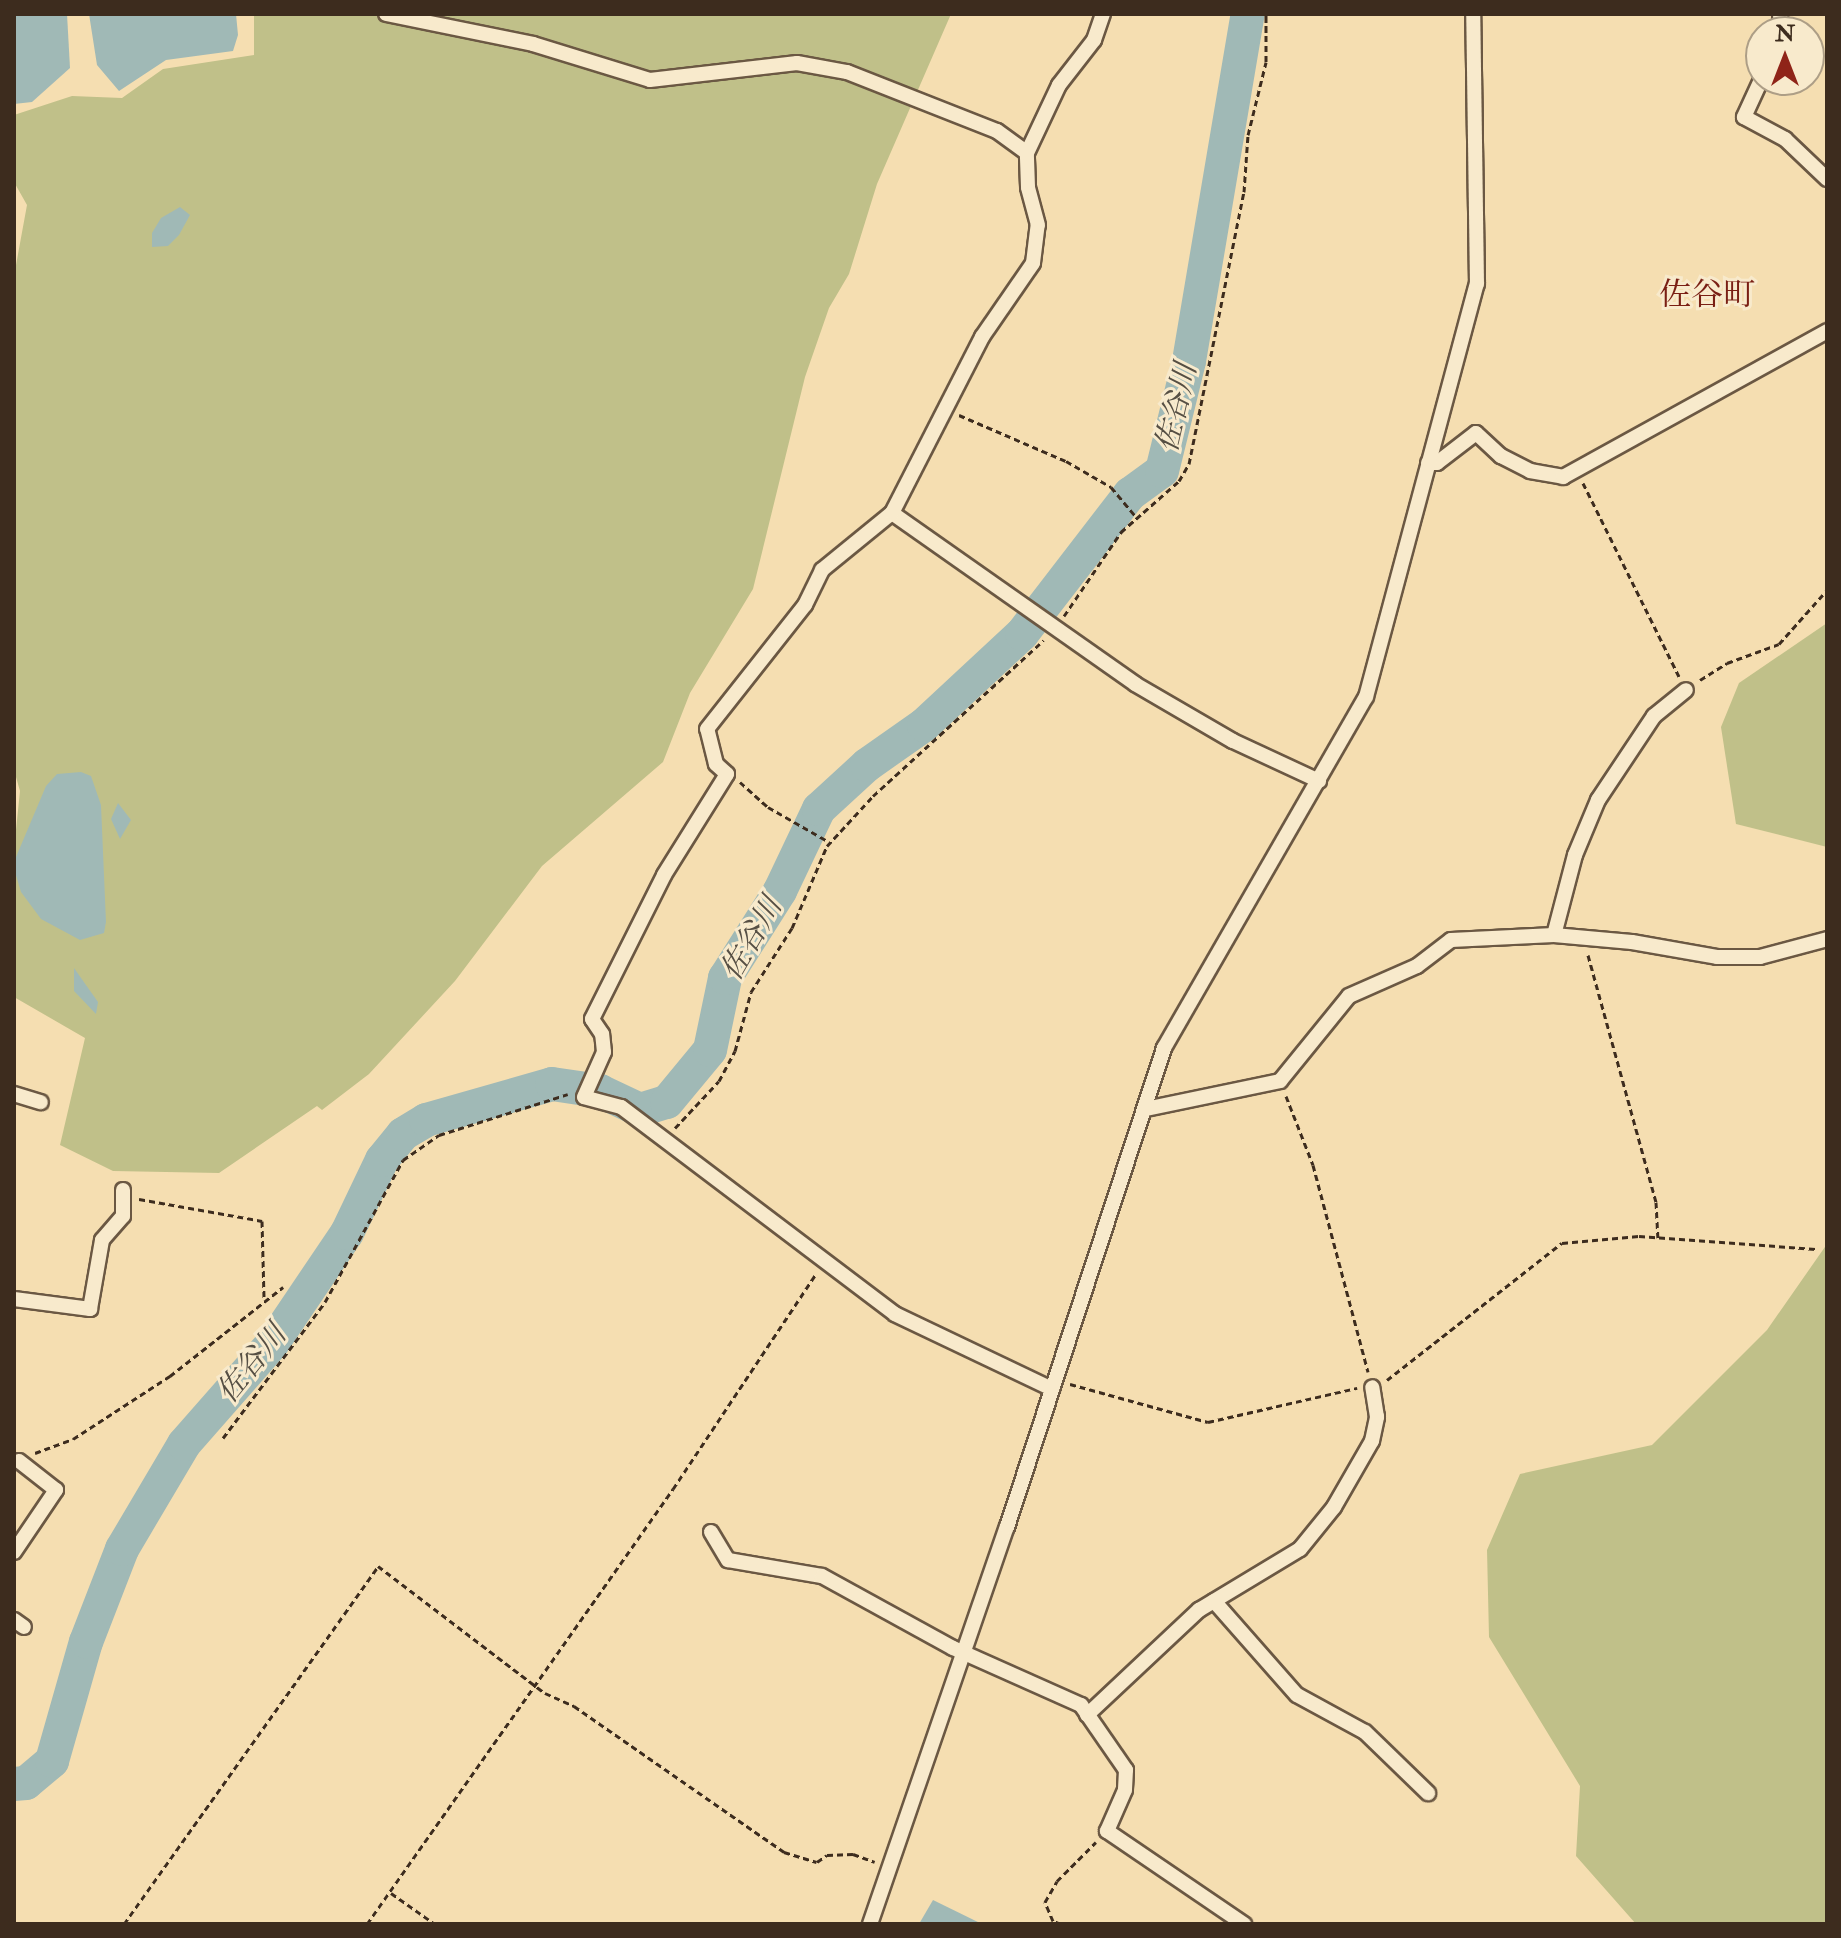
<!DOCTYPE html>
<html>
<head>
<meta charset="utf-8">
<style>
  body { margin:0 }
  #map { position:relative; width:1841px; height:1938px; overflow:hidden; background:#f5deb1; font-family:"IM FELL Double Pica","Noto Serif JP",serif }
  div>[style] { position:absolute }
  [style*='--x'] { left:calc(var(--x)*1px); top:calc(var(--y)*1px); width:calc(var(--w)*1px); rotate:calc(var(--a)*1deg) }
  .green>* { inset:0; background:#c0c089 }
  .water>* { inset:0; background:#a0b9b6 }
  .river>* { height:34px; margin:-17px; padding:0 17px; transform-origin:17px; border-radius:17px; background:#a0b9b6 }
  .path>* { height:3px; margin-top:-1.5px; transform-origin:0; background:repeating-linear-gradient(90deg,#3d2c1e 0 6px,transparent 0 10px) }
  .roads { filter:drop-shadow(2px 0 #6b5843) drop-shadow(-2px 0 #6b5843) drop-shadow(0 2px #6b5843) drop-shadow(0 -2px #6b5843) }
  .street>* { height:14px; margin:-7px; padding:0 7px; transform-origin:7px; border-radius:7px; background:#f8eacc }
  span { translate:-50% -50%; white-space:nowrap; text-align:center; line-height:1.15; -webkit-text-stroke:6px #f8eacc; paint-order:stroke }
  .water-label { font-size:30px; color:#564f44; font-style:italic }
  .quarter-label { font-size:32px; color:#7a1f14 }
  .frame { position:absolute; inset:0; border:16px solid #3d2c1e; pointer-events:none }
  .north { position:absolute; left:1745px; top:16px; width:80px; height:80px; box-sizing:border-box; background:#f8eacc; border:2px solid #ad9e86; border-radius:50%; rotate:0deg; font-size:22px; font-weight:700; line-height:32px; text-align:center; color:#3d2c1e }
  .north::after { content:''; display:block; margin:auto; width:28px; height:36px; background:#8f2418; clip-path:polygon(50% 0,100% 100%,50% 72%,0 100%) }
</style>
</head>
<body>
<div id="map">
  <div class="green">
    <div style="clip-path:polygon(254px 14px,951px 14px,877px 184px,849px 274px,829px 308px,805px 377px,753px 589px,690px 693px,663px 762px,542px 866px,455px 981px,369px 1074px,322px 1110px,317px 1106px,219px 1173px,113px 1171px,60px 1145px,85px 1038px,14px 997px,14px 849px,20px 791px,14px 770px,14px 276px,27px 205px,14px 182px,14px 115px,72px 96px,122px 98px,163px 69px,254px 55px)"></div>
    <div style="clip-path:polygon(1827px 623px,1827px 847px,1736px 824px,1721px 727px,1739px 683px)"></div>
    <div style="clip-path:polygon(1827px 1244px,1827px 1924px,1636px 1924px,1576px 1856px,1580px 1786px,1489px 1637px,1487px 1550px,1520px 1474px,1652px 1445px,1767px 1330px)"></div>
  </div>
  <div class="water">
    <div style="clip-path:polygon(14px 14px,67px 14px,70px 68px,32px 102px,14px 104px)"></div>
    <div style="clip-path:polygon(89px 14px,236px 14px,238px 35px,233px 51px,166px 60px,119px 91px,97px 65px)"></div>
    <div style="clip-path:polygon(180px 207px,190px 215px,179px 235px,168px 246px,152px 247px,152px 233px,161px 218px)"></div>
    <div style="clip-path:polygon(81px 772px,91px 776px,101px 805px,106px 922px,104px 933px,80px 940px,41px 919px,21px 892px,15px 872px,16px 857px,46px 786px,57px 774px)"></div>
    <div style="clip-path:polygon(118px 803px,131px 820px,120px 839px,111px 819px)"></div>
    <div style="clip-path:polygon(74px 968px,98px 1002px,96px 1014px,74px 991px)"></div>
    <div style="clip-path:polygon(933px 1900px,982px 1924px,919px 1924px)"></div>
  </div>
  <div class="river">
    <div style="--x:14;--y:1784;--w:12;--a:-5"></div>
    <div style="--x:26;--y:1783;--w:34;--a:-40"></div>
    <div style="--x:52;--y:1761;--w:124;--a:-74.1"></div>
    <div style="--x:86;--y:1642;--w:100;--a:-68.8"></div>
    <div style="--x:122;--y:1549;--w:122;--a:-59.4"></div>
    <div style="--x:184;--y:1444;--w:133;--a:-48.7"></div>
    <div style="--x:272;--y:1344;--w:134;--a:-56"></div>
    <div style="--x:347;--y:1233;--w:81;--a:-64.4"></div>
    <div style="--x:382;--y:1160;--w:33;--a:-51"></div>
    <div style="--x:403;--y:1134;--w:27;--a:-31"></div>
    <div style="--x:426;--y:1120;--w:131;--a:-15.9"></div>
    <div style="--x:552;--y:1084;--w:49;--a:8.3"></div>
    <div style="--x:600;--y:1091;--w:44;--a:25.4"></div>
    <div style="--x:640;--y:1110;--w:28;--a:-17"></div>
    <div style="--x:667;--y:1102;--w:67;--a:-50.4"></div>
    <div style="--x:710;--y:1050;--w:74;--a:-78.2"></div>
    <div style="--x:725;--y:978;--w:103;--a:-57.7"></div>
    <div style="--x:780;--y:891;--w:91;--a:-64.6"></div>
    <div style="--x:819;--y:809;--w:65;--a:-42.5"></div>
    <div style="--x:867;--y:765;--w:70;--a:-35.1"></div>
    <div style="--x:924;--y:725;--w:134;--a:-42.9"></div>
    <div style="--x:1022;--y:634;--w:177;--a:-52.4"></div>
    <div style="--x:1130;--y:494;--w:39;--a:-36"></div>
    <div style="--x:1162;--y:471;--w:113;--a:-76.2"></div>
    <div style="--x:1189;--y:361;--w:352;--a:-80.4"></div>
  </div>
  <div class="path">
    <div style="--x:959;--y:415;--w:116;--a:23.3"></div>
    <div style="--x:1066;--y:461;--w:52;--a:30"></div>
    <div style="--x:1111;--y:487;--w:40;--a:50"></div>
    <div style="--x:1583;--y:483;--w:216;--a:63.6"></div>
    <div style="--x:1064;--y:616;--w:102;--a:-55.8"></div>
    <div style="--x:1121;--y:532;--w:77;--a:-41.3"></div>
    <div style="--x:1179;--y:481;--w:20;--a:-60"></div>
    <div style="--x:1189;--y:464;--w:278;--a:-78.6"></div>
    <div style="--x:1244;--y:192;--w:57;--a:-86"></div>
    <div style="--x:1248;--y:135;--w:75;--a:-76.1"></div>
    <div style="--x:1266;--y:62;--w:48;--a:-90"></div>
    <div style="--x:1700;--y:680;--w:32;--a:-32"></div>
    <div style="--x:1727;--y:663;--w:55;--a:-20.1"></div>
    <div style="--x:1779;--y:644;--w:72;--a:-48.4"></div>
    <div style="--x:740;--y:782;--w:38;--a:42"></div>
    <div style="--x:768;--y:807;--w:70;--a:29.8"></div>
    <div style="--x:1588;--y:955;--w:256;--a:74.6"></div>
    <div style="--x:1656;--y:1202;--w:36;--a:87"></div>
    <div style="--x:1286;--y:1096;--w:74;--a:68.6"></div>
    <div style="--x:1313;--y:1165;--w:214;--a:75.1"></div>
    <div style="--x:675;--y:1128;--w:64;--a:-46.9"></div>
    <div style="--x:719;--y:1081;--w:34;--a:-62"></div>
    <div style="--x:735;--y:1051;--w:61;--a:-74.8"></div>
    <div style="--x:751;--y:992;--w:76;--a:-57.4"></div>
    <div style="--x:792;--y:928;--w:89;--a:-66.9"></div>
    <div style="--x:827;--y:846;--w:68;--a:-47.4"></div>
    <div style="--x:873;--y:796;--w:231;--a:-42.4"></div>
    <div style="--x:139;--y:1199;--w:125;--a:10.1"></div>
    <div style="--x:262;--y:1221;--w:77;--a:88.5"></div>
    <div style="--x:1387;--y:1380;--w:222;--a:-38.1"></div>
    <div style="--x:1562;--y:1243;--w:77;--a:-5.2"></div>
    <div style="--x:1639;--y:1236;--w:177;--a:4.2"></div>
    <div style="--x:1070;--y:1384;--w:143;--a:15.4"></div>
    <div style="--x:1208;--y:1422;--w:153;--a:-12.9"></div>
    <div style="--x:223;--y:1438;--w:170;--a:-53.1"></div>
    <div style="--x:325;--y:1302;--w:162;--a:-61.2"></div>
    <div style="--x:403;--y:1160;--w:44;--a:-34.8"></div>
    <div style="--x:439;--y:1135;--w:135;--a:-17.6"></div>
    <div style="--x:35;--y:1453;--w:40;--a:-20.2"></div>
    <div style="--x:73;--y:1439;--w:116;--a:-33"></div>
    <div style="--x:170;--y:1376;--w:144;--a:-38.2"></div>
    <div style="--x:391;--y:1893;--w:54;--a:35.2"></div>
    <div style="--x:124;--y:1924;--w:439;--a:-54.6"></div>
    <div style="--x:378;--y:1566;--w:210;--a:37.3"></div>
    <div style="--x:545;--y:1693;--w:32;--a:24"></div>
    <div style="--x:574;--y:1706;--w:256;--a:34.8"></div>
    <div style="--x:784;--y:1852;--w:34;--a:17"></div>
    <div style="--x:817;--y:1862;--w:12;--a:-35"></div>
    <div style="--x:827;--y:1855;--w:26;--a:-2"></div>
    <div style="--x:853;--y:1854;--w:23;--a:20"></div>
    <div style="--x:367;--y:1924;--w:532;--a:-54.88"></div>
    <div style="--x:673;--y:1489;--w:258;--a:-56.4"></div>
    <div style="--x:1061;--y:1924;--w:9;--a:-159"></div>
    <div style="--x:1053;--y:1921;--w:21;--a:-113"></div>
    <div style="--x:1045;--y:1902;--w:24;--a:-60"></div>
    <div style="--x:1057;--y:1881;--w:55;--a:-45"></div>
  </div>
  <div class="roads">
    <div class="street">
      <div style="--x:386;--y:14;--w:150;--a:11.5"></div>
      <div style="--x:533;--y:44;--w:122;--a:17.1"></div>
      <div style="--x:650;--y:80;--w:148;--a:-6.6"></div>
      <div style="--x:797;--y:63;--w:51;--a:10.2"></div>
      <div style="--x:847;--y:72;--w:161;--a:21.5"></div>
      <div style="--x:997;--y:131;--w:37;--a:36"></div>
      <div style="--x:1780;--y:14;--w:18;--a:87"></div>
      <div style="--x:1761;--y:80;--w:41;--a:114.7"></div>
      <div style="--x:1744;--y:117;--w:47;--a:28.2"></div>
      <div style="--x:1785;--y:139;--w:58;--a:43.6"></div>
      <div style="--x:1428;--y:463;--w:9;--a:0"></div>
      <div style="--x:1437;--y:463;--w:49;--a:-37.6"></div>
      <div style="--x:1476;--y:433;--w:34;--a:43"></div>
      <div style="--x:1501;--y:456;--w:33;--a:27"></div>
      <div style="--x:1530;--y:471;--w:34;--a:10"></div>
      <div style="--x:1563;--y:477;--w:302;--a:-28.9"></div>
      <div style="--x:892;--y:513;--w:297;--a:35.1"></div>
      <div style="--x:1135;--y:684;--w:113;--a:30.2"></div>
      <div style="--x:1233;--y:741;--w:95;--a:24.9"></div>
      <div style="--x:1554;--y:935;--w:83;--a:-75.3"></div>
      <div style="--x:1575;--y:855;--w:60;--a:-67.3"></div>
      <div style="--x:1598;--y:800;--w:101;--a:-56.3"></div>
      <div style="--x:1654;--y:716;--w:41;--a:-39.1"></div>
      <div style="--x:14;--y:1094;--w:28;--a:17"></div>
      <div style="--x:1146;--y:1109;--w:137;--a:-11.8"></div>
      <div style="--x:1280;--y:1081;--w:109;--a:-50.9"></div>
      <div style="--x:1349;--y:996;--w:74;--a:-23.8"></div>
      <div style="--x:1417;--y:966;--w:43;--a:-37.4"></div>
      <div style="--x:1451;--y:940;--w:103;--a:-2.8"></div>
      <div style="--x:1554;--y:935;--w:78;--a:5.1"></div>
      <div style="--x:1632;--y:942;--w:86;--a:10"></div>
      <div style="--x:1717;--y:957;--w:43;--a:0"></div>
      <div style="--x:1760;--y:957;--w:69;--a:-15"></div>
      <div style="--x:14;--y:1299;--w:77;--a:7.5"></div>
      <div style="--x:90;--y:1309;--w:70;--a:-80.1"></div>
      <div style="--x:102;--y:1240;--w:32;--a:-49"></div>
      <div style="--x:123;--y:1216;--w:26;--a:-90"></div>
      <div style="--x:1052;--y:1389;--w:174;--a:-154.5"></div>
      <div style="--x:895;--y:1314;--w:343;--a:-142.9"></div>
      <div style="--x:621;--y:1107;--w:38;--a:-165"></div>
      <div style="--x:584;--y:1097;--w:49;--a:-66"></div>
      <div style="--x:604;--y:1052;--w:18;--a:-96"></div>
      <div style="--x:602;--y:1034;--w:18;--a:-124"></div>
      <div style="--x:592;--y:1019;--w:161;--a:-63.4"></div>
      <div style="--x:664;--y:875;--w:119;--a:-58"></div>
      <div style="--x:727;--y:774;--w:15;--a:-138"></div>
      <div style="--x:716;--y:764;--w:36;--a:-104"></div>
      <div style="--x:707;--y:729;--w:158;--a:-51.7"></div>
      <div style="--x:805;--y:605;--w:39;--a:-64"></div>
      <div style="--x:822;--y:570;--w:90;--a:-39.2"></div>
      <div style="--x:892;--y:513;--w:198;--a:-62.9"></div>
      <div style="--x:982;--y:337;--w:90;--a:-55.4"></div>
      <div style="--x:1033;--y:263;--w:38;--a:-83"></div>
      <div style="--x:1038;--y:225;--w:39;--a:-105"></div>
      <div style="--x:1028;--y:187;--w:34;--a:-92"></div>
      <div style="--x:1027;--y:153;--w:75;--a:-64.8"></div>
      <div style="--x:1059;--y:85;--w:57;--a:-52.1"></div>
      <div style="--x:1094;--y:40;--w:28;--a:-71"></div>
      <div style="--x:711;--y:1532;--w:33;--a:59"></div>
      <div style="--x:728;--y:1560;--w:95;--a:9.7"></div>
      <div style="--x:822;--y:1576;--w:149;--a:28.8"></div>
      <div style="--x:953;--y:1648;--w:140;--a:24"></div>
      <div style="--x:1081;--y:1705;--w:79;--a:55.3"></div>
      <div style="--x:1126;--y:1770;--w:20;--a:93"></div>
      <div style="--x:1125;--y:1790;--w:45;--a:113.7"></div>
      <div style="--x:1107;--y:1831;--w:166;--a:34.2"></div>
      <div style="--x:14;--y:1552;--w:75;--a:-55.9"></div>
      <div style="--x:56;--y:1490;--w:47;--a:-141.9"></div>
      <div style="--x:1214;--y:1601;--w:125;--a:48.6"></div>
      <div style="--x:1297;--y:1695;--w:77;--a:28.6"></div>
      <div style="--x:1365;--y:1732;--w:88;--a:44.1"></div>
      <div style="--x:14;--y:1620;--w:12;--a:35"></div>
      <div style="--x:1087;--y:1715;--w:154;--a:-43.2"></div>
      <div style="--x:1199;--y:1610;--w:118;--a:-31.1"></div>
      <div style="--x:1300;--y:1549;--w:54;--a:-51"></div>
      <div style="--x:1334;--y:1507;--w:76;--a:-60.1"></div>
      <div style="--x:1372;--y:1441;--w:25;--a:-78"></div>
      <div style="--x:1377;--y:1417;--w:30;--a:-99"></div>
      <div style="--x:870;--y:1924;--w:420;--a:-71"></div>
      <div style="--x:1007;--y:1527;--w:504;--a:-71.85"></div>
      <div style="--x:1164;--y:1048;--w:405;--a:-60.1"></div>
      <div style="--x:1366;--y:697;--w:428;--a:-75"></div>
      <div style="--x:1477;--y:284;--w:270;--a:-90.8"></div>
    </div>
  </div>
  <div class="water-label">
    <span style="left:1177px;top:408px;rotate:-77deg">佐谷川</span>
    <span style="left:752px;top:939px;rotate:-60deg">佐谷川</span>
    <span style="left:252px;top:1364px;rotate:-51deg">佐谷川</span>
  </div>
  <div class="quarter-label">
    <span style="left:1707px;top:295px">佐谷町</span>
  </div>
  <div class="frame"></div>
  <div class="north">N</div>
</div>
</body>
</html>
